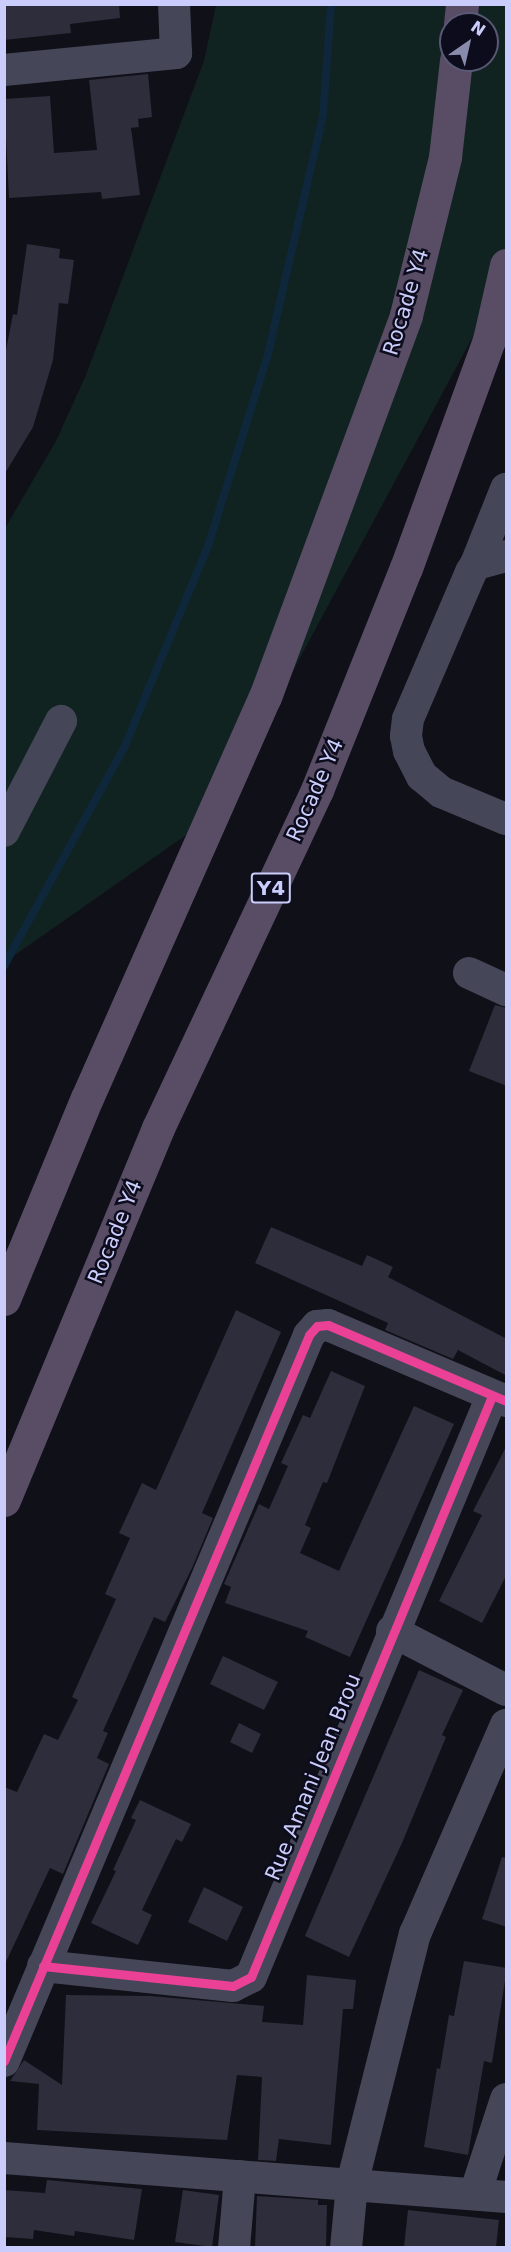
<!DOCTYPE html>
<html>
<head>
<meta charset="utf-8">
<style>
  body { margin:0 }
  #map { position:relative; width:511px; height:2252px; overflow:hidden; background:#101018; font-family:"DejaVu Sans",sans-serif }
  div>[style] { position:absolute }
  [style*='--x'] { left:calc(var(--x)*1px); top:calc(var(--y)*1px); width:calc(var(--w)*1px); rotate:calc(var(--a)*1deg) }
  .green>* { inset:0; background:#102320 }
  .stream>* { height:8px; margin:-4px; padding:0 4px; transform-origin:4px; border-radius:4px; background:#0e273b }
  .building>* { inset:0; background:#2d2d3b }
  .minor>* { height:32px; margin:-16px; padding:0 16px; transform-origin:16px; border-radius:16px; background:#454759 }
  .trunk>* { height:33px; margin:-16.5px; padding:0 16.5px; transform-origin:16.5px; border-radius:16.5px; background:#584d65 }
  .cycleway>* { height:9px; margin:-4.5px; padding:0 4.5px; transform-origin:4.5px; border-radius:4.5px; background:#ea4096 }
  span { translate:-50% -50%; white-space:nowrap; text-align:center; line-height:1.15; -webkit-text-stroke:5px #0d0c1c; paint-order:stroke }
  .shield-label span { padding:2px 4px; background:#0d0c1c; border:2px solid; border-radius:4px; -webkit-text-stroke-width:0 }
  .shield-label { font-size:20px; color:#cacdfc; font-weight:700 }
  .street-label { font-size:21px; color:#cacdfc }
  .frame { position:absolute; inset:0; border:6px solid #cacdfc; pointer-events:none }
  .north { position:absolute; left:439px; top:12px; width:60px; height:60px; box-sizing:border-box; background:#0d0c1c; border:2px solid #595976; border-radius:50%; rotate:34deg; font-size:16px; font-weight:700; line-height:24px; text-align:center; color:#cacdfc }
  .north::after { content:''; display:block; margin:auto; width:21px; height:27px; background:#898bac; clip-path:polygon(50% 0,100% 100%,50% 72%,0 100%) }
</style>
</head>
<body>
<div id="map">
  <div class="green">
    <div style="clip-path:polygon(evenodd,216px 5px,506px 5px,506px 275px,216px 814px,5px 962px,4px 530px,56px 441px,86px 375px,204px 61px,216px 5px,451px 24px,487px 24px,487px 60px,451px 60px,451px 24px)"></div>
  </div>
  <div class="stream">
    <div style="--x:4;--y:966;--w:249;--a:-61.2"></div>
    <div style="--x:124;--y:748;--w:219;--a:-67.4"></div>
    <div style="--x:208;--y:546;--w:197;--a:-72.6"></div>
    <div style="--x:267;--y:358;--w:248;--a:-77"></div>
    <div style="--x:323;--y:116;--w:112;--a:-85.9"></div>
  </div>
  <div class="building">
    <div style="clip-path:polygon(4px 4px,119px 4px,120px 18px,70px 24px,71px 33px,4px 40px)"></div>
    <div style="clip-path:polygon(148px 74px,152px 117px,138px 119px,139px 127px,131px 128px,140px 195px,102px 199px,101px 192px,9px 198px,4px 99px,50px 96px,54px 153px,97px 150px,89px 80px)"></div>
    <div style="clip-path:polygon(27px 244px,60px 249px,59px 258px,74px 260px,68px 304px,59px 303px,53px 360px,33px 427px,4px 475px,4px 360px,13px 314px,17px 315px)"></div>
    <div style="clip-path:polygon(495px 1005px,507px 1008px,507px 1086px,469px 1071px)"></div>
    <div style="clip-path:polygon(271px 1227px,362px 1266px,367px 1255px,393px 1267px,388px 1277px,507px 1339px,507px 1376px,458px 1350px,453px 1359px,385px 1330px,388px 1323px,255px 1263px)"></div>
    <div style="clip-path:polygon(236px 1310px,281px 1332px,202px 1513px,213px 1518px,192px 1568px,165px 1622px,154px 1617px,103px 1731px,108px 1733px,97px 1758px,109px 1764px,63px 1874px,50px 1868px,4px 1966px,4px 1787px,17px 1792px,44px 1734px,58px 1740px,78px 1700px,72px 1697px,116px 1599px,105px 1594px,130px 1538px,119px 1533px,142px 1483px,156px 1490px)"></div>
    <div style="clip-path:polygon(331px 1371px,365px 1386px,327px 1483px,323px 1482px,305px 1525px,311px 1528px,300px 1553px,339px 1571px,414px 1406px,454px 1424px,350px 1657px,305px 1637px,308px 1631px,225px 1603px,231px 1587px,224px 1584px,259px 1504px,269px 1509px,288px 1466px,281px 1463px,303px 1415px,310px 1418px)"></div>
    <div style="clip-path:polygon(507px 1445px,507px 1574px,482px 1623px,439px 1601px,482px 1515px,473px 1511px)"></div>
    <div style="clip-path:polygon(223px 1656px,278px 1682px,264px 1710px,210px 1684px)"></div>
    <div style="clip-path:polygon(419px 1670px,463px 1690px,442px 1735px,446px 1737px,402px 1843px,349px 1957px,305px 1936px)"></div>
    <div style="clip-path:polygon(239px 1723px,261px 1734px,252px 1753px,230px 1742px)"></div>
    <div style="clip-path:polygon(140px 1800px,191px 1824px,182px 1842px,176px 1839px,142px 1910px,152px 1915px,138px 1945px,91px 1923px,116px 1871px,113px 1870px,136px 1820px,131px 1818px)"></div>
    <div style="clip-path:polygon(502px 1857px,507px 1858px,507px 1927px,482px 1919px)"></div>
    <div style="clip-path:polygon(204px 1887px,243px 1907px,227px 1941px,188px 1922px)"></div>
    <div style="clip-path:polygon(464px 1961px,507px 1968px,492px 2063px,484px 2061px,468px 2155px,424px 2147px,437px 2068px,440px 2069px,449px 2015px,454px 2016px)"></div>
    <div style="clip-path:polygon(307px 1975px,356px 1980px,353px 2009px,343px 2009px,331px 2145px,279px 2139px,276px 2161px,258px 2160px,262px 2077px,237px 2075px,227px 2140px,37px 2130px,39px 2084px,10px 2081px,24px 2060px,62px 2085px,66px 1995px,151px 1996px,264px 2006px,262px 2022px,303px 2025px)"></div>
    <div style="clip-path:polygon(47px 2180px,142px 2189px,134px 2240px,75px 2231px,74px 2236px,34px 2230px,33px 2239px,4px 2237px,4px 2190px,45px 2193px)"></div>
    <div style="clip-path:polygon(183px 2190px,219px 2195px,212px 2247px,175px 2242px)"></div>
    <div style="clip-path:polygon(257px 2196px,318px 2200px,318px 2205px,327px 2205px,326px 2247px,255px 2247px)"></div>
    <div style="clip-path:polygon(408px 2210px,499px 2220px,496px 2247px,404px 2247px)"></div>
  </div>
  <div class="minor">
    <div style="--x:4;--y:70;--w:173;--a:-5.6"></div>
    <div style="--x:176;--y:53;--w:49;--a:-92.3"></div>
    <div style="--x:506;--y:556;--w:31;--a:165"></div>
    <div style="--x:476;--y:564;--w:9;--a:122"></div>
    <div style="--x:471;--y:572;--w:160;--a:113.2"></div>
    <div style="--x:408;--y:719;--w:17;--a:97"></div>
    <div style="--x:406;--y:736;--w:15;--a:79"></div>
    <div style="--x:409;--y:751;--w:28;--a:63"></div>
    <div style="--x:422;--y:776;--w:25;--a:40"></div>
    <div style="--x:441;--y:792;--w:70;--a:22.6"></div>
    <div style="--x:476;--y:564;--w:81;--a:-68.2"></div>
    <div style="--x:4;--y:831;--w:124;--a:-62.6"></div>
    <div style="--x:469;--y:973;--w:41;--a:24.7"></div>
    <div style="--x:392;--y:1631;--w:128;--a:27.4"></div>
    <div style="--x:43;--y:1966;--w:191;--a:6"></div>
    <div style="--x:233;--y:1986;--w:20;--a:-27"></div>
    <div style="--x:251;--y:1977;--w:629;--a:-67.47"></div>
    <div style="--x:4;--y:2061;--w:787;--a:-67.21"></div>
    <div style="--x:309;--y:1335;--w:12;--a:-48"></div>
    <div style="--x:317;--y:1326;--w:11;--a:-5"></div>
    <div style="--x:328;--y:1325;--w:194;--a:23.1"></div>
    <div style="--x:4;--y:2158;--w:504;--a:4.44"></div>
    <div style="--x:475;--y:2194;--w:100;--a:-71.9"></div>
    <div style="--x:234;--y:2248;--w:72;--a:-85.2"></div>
    <div style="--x:346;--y:2248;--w:64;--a:-84.6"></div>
    <div style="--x:352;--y:2184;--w:258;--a:-75.9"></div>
    <div style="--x:415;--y:1934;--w:228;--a:-66.5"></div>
  </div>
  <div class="trunk">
    <div style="--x:460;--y:24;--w:20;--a:-84"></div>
    <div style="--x:4;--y:1299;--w:217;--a:-67.6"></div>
    <div style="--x:87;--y:1098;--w:439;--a:-66.1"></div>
    <div style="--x:265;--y:697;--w:407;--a:-69.7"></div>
    <div style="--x:406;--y:315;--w:163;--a:-76.1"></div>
    <div style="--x:445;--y:157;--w:98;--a:-83.5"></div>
    <div style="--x:4;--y:1500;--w:403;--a:-67.5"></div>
    <div style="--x:158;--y:1128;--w:374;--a:-64.8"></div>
    <div style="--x:317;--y:790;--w:239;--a:-68.2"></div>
    <div style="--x:406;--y:568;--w:243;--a:-70"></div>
    <div style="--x:489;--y:340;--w:77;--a:-77.2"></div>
  </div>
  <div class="cycleway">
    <div style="--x:43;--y:1966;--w:191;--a:6"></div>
    <div style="--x:233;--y:1986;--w:20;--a:-27"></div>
    <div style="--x:251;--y:1977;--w:629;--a:-67.47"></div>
    <div style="--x:4;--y:2061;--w:787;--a:-67.21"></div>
    <div style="--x:309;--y:1335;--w:12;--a:-48"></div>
    <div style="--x:317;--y:1326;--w:11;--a:-5"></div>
    <div style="--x:328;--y:1325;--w:194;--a:23.1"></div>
  </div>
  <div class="shield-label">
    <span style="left:271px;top:888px">Y4</span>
  </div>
  <div class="street-label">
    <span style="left:406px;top:302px;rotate:-73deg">Rocade Y4</span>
    <span style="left:315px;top:790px;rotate:-66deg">Rocade Y4</span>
    <span style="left:115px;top:1232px;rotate:-68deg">Rocade Y4</span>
    <span style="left:313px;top:1777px;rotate:-68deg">Rue Amani Jean Brou</span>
  </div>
  <div class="frame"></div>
  <div class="north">N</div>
</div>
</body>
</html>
